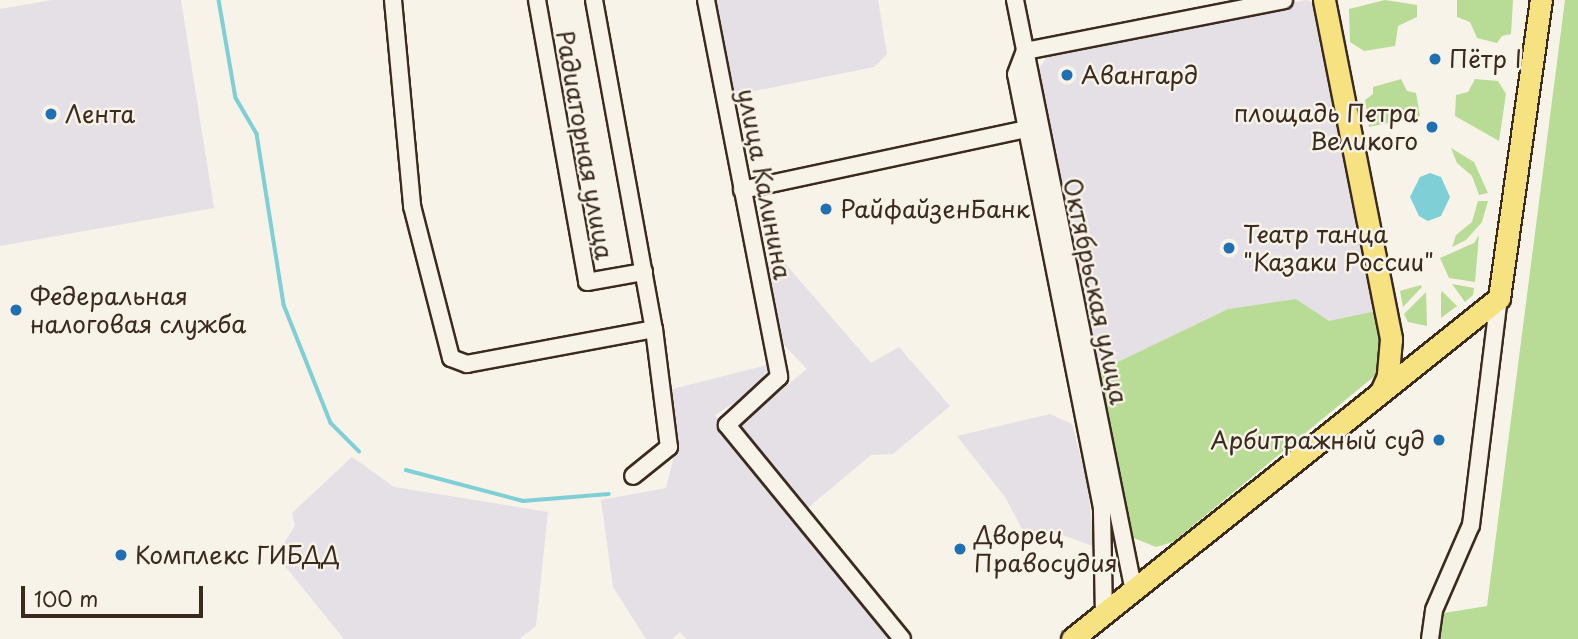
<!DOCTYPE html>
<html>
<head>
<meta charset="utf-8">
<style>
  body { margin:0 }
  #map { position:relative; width:1578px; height:639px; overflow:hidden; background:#f7f3e8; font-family:"Playpen Sans",sans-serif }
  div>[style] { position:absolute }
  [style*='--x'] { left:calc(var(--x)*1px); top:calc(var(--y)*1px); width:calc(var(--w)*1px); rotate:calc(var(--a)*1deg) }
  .built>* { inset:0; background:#e5dfe6 }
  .green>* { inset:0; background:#b8db95 }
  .water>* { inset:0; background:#7ecfd6 }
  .stream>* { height:3.5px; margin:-1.75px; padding:0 1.75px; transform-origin:1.75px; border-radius:1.75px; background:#7ecfd6 }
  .roads { filter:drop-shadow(2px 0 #3b2a1e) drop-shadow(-2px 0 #3b2a1e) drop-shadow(0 2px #3b2a1e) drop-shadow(0 -2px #3b2a1e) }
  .minor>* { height:16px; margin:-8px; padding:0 8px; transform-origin:8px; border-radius:8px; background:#f7f3e8 }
  .major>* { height:21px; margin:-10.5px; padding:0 10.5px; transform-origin:10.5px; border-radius:10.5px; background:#f7e281 }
  .dots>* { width:19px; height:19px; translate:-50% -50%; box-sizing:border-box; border:4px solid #f7f3e8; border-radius:50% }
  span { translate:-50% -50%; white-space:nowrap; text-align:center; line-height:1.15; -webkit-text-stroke:5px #f7f3e8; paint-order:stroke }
  .poi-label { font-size:24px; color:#3b2a1e }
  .left { translate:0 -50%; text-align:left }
  .right { translate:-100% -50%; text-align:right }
  .street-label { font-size:24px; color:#3b2a1e }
  .scale { position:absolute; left:21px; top:586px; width:182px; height:32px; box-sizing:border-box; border:4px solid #3b2a1e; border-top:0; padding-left:9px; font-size:21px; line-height:24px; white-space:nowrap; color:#3b2a1e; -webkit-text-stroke:5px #f7f3e8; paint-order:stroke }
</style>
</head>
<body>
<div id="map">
  <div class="built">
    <div style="clip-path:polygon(52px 0,181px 0,214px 208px,0 246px,0 9px)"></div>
    <div style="clip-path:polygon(715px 0,878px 0,887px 54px,874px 67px,734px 95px)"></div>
    <div style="clip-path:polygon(1306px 0,1318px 4px,1376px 311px,1329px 322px,1296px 299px,1228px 309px,1097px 372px,1036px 72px,1049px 55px)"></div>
    <div style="clip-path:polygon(783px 261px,871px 363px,899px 347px,950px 406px,893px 454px,871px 455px,804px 511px,736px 427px,807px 369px,782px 343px,765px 263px)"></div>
    <div style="clip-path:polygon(771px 364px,755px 389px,715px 415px,895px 639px,687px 639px,680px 632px,672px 639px,646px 639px,613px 587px,601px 500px,666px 488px,676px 448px,669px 390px)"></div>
    <div style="clip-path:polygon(1050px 414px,1072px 424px,1087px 482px,1095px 547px,1055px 532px,1028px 540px,1005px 497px,957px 436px)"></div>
    <div style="clip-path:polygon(352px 457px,394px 487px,548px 512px,536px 626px,519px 639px,344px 639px,276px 555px,295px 526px,292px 513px)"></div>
  </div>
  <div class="green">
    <div style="clip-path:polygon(1385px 0,1417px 5px,1417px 17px,1398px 26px,1395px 46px,1364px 51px,1350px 42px,1349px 9px)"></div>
    <div style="clip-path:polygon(1457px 0,1513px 0,1511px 34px,1502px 36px,1497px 43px,1477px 38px,1470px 22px,1457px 17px)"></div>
    <div style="clip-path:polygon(1565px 0,1578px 0,1578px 639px,1440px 639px,1444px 613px,1487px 606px)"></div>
    <div style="clip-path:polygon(1401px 79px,1407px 91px,1416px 93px,1420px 116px,1369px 127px,1365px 100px,1373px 94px,1373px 87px)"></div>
    <div style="clip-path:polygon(1475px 79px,1498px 81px,1506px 94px,1499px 141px,1455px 116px,1456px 95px,1468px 92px)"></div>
    <div style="clip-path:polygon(1451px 148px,1474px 162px,1488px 193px,1479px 195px,1472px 176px,1457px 163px)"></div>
    <div style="clip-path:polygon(1478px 201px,1488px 201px,1482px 222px,1466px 240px,1452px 247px,1456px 235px,1472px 222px)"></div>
    <div style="clip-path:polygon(1479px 235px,1475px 282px,1449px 278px,1440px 258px,1474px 243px)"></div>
    <div style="clip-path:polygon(1452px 284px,1474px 288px,1473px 295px,1465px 302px)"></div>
    <div style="clip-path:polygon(1421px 285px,1422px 287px,1403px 307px,1400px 291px)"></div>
    <div style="clip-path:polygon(1442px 291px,1457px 306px,1441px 318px,1441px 294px)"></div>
    <div style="clip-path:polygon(1426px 292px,1427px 326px,1408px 322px,1404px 314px)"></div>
    <div style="clip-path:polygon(1296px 299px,1329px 321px,1376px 311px,1381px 357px,1377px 374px,1173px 542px,1156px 547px,1129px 536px,1097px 372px,1228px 309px)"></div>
  </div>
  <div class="water">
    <div style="clip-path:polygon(1430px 173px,1441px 177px,1450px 197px,1441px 216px,1428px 221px,1419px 216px,1410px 197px,1420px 177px)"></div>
  </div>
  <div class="stream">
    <div style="--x:219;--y:0;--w:99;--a:80.2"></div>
    <div style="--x:236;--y:98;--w:42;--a:59.7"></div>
    <div style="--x:257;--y:134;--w:173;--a:81"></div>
    <div style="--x:284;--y:305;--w:127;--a:68.3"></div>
    <div style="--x:331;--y:423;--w:40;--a:45"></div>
    <div style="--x:406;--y:470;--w:121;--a:14.8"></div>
    <div style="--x:523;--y:501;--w:86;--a:-4.7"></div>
  </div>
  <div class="roads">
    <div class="minor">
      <div style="--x:393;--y:0;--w:207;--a:84.7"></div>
      <div style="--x:412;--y:206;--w:157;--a:75.6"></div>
      <div style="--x:451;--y:358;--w:17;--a:21"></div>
      <div style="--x:467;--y:364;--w:190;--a:-10.6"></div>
      <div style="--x:537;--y:0;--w:286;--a:79.9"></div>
      <div style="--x:587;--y:282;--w:58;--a:-10"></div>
      <div style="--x:594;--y:0;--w:334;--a:79.7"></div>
      <div style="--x:654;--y:329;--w:119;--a:82.8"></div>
      <div style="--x:669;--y:447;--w:46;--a:141.1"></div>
      <div style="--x:706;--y:0;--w:384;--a:79"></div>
      <div style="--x:779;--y:377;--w:71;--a:137.3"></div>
      <div style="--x:727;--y:425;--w:276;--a:50.7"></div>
      <div style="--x:1015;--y:0;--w:604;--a:78.63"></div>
      <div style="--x:742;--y:190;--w:290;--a:-12.1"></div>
      <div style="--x:1104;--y:616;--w:108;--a:-91.1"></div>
      <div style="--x:1102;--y:508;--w:442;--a:-101.2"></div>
      <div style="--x:1016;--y:74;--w:25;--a:-69"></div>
      <div style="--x:1025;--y:51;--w:264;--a:-11.1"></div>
      <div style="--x:1430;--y:639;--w:29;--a:-82"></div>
      <div style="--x:1434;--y:610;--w:93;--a:-66.5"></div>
      <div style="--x:1471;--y:525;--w:229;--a:-83"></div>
    </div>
    <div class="major">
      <div style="--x:1324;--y:0;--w:346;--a:78.8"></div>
      <div style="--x:1391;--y:339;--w:37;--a:95"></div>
      <div style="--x:1388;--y:376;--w:17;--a:114"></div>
      <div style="--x:1072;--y:639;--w:546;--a:-38.61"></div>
      <div style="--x:1499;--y:298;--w:301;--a:-82"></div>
    </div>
  </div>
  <div class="dots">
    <div style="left:1435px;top:59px;background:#1f6fb2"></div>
    <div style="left:1067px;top:75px;background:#1f6fb2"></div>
    <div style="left:51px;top:114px;background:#1f6fb2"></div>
    <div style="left:1432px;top:127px;background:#1f6fb2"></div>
    <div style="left:826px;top:209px;background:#1f6fb2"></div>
    <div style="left:1229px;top:248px;background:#1f6fb2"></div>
    <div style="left:16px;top:310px;background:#1f6fb2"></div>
    <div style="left:1439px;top:440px;background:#1f6fb2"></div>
    <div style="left:960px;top:549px;background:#1f6fb2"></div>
    <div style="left:121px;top:555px;background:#1f6fb2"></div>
  </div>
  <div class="poi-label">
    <span class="left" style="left:1449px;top:59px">Пётр I</span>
    <span class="left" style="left:1081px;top:75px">Авангард</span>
    <span class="right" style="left:1418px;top:127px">площадь Петра<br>Великого</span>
    <span class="left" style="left:65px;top:114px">Лента</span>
    <span class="left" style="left:840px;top:209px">РайфайзенБанк</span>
    <span class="left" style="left:1243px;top:248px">Театр танца<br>"Казаки России"</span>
    <span class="left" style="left:30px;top:310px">Федеральная<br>налоговая служба</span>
    <span class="right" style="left:1425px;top:440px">Арбитражный суд</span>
    <span class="left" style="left:974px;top:549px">Дворец<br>Правосудия</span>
    <span class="left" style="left:135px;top:555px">Комплекс ГИБДД</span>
  </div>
  <div class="street-label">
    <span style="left:585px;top:145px;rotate:80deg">Радиаторная улица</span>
    <span style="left:765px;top:184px;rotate:79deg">улица Калинина</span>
    <span style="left:1096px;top:291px;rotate:78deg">Октябрьская улица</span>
  </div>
  <div class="scale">100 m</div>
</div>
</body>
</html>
